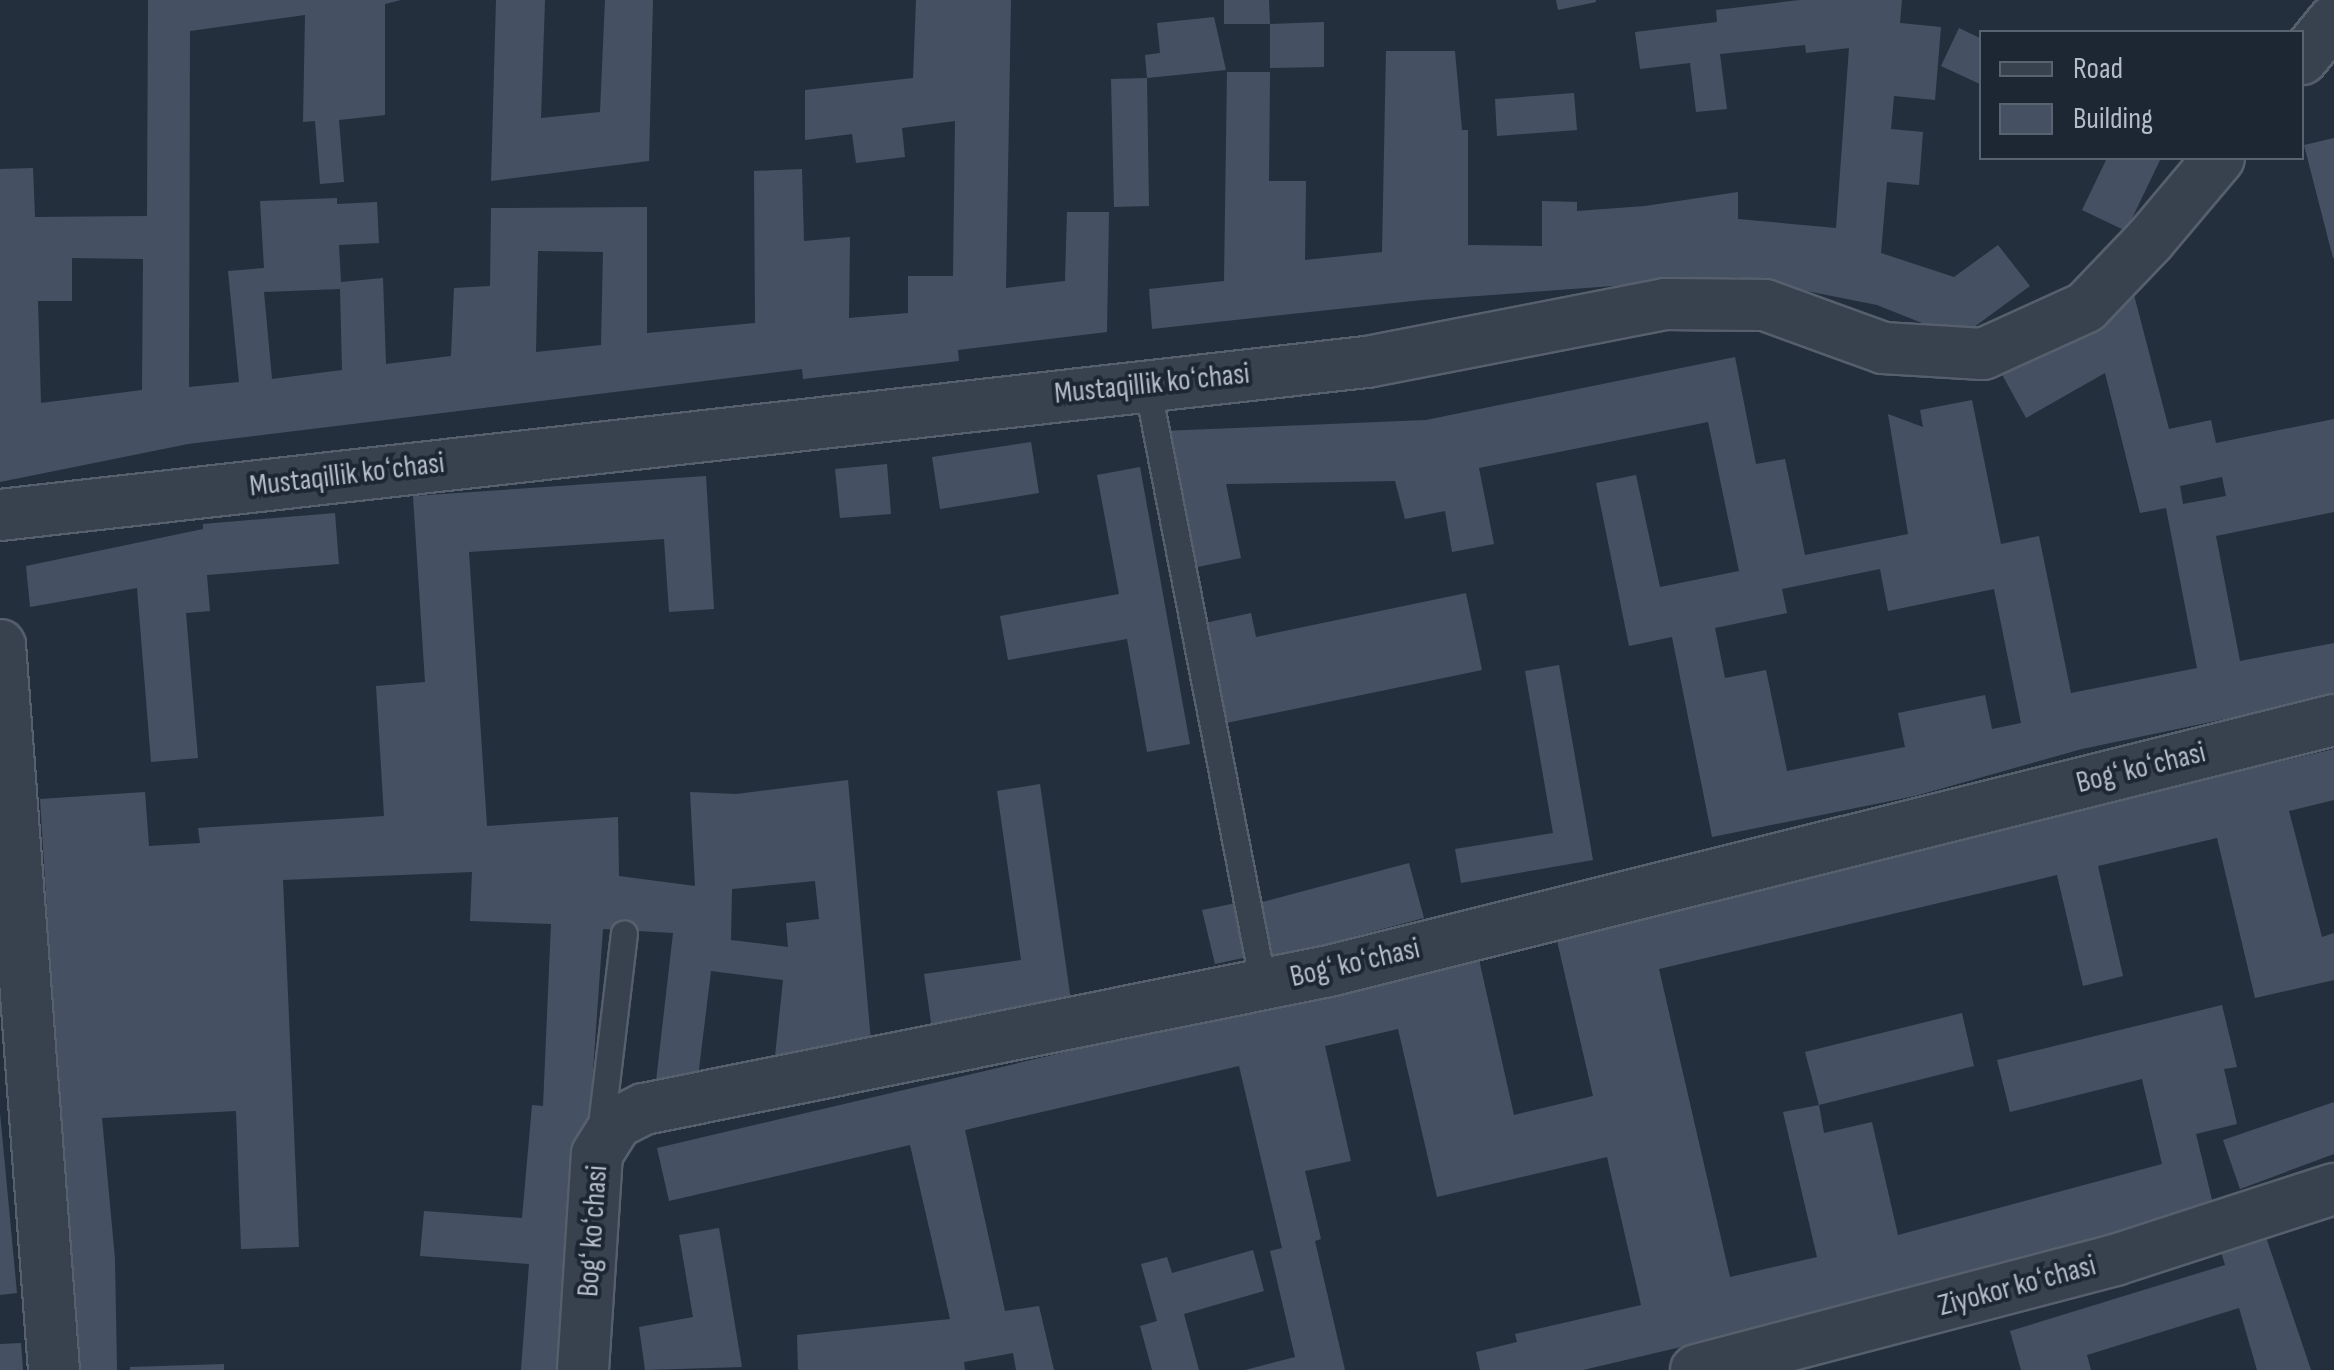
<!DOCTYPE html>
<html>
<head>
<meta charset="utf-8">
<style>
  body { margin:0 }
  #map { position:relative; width:2334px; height:1370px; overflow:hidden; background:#242f3e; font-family:"Sofia Sans Condensed",sans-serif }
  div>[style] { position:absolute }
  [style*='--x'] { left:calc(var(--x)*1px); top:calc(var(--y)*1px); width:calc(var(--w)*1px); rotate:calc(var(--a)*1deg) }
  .building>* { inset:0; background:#455162 }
  .roads { filter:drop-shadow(2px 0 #565f6c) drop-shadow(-2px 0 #565f6c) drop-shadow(0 2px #565f6c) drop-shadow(0 -2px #565f6c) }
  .service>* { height:25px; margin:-12.5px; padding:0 12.5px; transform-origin:12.5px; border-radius:12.5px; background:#38414e }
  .minor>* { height:50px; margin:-25px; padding:0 25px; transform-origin:25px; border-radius:25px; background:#38414e }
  span { translate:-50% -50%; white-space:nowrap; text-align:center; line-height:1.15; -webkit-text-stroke:8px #1d2633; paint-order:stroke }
  .street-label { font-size:30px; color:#b4bcc9 }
  .legend { position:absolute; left:1979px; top:30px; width:325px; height:130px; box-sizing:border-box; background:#1d2633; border:2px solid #59626f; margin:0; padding:12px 18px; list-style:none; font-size:30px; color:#b4bcc9 }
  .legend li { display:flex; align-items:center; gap:20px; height:50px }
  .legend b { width:50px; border:2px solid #59626f }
</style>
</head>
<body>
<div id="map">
  <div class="building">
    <div style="clip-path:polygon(evenodd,148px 0,401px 0,385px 4px,385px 115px,339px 120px,344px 182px,320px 184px,315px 121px,303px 122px,305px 15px,190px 31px,189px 387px,239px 382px,228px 271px,264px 268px,260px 201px,337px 198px,337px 204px,377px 202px,379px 243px,339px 245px,341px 282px,383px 278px,386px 364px,451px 356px,454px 288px,490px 286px,491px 208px,647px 207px,647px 333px,755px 323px,754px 171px,802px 169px,804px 241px,850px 237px,849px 318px,908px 313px,908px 276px,953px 276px,955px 121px,902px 128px,905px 157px,856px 163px,852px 134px,805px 140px,805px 90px,913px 78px,916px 0,1011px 0,1006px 288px,1065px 281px,1067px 212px,1109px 212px,1107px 332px,958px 350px,959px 361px,803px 379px,802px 369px,188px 444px,0 482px,0 169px,33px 168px,35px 217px,147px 216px,148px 0,538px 251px,603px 252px,601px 345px,536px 352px,538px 251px,148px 0,72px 258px,143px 259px,142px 390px,41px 403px,38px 301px,72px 301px,72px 258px,148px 0,340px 289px,342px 370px,272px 379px,264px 292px,340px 289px)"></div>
    <div style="clip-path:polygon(496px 0,545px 0,541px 118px,600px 112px,605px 0,653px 0,649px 161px,491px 181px)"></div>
    <div style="clip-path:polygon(1224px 0,1269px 0,1270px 24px,1224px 24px)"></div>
    <div style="clip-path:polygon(1556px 0,1596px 0,1596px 2px,1558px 10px)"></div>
    <div style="clip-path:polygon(1800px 0,1902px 0,1900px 23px,1941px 27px,1935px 100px,1894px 96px,1891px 129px,1923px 132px,1919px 185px,1887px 182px,1881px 253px,1954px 277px,1998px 245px,2030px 286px,1970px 330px,1947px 333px,1877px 305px,1736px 277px,1422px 300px,1152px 329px,1149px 289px,1224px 281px,1227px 72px,1270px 72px,1269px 181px,1306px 181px,1305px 260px,1382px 252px,1386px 51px,1455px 51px,1462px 130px,1468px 130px,1468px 245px,1542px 246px,1542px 201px,1577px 202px,1577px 211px,1645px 206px,1738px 192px,1738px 219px,1836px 228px,1849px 48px,1806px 53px,1805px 45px,1720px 54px,1727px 109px,1696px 112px,1690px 63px,1640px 69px,1635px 32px,1717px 22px,1716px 10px)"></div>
    <div style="clip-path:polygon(1214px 17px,1226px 70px,1147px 78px,1149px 206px,1114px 207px,1111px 79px,1147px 78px,1145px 55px,1160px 53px,1157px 23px)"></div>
    <div style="clip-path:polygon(1324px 22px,1324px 67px,1270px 68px,1270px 24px)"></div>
    <div style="clip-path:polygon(1959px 28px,1982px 39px,1982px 85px,1941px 66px)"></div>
    <div style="clip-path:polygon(1574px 93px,1577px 130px,1497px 136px,1495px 99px)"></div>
    <div style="clip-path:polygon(2334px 138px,2334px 258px,2333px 258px,2304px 145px)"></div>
    <div style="clip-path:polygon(2107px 158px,2161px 158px,2126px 231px,2082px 210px)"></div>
    <div style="clip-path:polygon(evenodd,2133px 291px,2169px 429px,2211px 420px,2216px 443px,2334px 419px,2334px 512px,2216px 536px,2240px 661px,2334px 643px,2334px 696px,2082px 749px,1915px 796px,1712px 837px,1672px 637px,1629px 646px,1596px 483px,1636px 475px,1660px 587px,1739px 571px,1708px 422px,1479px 468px,1494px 544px,1452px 552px,1445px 511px,1405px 519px,1395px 481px,1226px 484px,1241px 558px,1188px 569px,1162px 431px,1426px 420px,1735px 357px,1756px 464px,1785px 459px,1805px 555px,1908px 534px,1888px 414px,1923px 427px,1920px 410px,1972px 400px,2001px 544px,2039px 536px,2071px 693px,2197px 668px,2166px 508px,2140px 513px,2105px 373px,2026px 418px,1999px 369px,2133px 291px,2222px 477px,2226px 496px,2183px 504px,2180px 486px,2222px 477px,2133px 291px,1880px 569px,1888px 611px,1994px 589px,2021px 723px,1992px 729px,1985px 695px,1898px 713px,1905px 747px,1787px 771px,1766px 670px,1725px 678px,1715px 628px,1787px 613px,1782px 589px,1880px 569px)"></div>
    <div style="clip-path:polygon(1031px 442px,1039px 493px,940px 509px,932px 457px)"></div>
    <div style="clip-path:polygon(887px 464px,891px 514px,840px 518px,835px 469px)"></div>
    <div style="clip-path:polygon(1140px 467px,1190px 744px,1147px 752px,1127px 639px,1008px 660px,1000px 616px,1119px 594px,1097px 475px)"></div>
    <div style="clip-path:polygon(evenodd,706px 476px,714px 609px,669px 612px,664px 539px,469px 552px,487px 826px,618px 817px,619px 876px,695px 886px,690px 792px,736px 794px,848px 780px,871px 1042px,774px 1066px,783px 980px,711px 971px,696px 1094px,655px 1090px,673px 933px,603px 929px,572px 1370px,521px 1370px,529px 1264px,420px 1256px,424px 1211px,522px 1218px,532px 1105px,543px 1106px,551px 924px,470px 921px,472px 872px,283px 880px,299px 1247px,241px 1249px,236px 1111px,102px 1118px,115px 1259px,117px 1370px,75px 1370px,40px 799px,145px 792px,149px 846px,200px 843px,198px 828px,384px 816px,376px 686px,425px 682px,413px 496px,706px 476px,815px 881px,819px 919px,786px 923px,788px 947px,731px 940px,732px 889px,815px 881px)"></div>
    <div style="clip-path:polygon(335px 513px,339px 564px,207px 575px,210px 611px,186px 613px,198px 758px,151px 762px,137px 588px,30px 607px,26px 566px,203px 529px,203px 524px)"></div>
    <div style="clip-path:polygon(1466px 593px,1482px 670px,1226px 723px,1205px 623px,1251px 613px,1256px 637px)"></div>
    <div style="clip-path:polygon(1559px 665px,1593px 860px,1461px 883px,1455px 849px,1553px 833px,1525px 671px)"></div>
    <div style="clip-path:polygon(2334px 749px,2334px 800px,2289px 811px,2322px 937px,2334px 933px,2334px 980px,2255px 998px,2217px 838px,2098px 866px,2123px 976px,2083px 986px,2057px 875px,1659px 969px,1730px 1277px,1817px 1257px,1783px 1112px,1819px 1105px,1805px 1052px,1962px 1013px,1974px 1066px,1819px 1105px,1824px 1133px,1872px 1122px,1898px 1235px,2162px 1164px,2142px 1079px,2010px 1112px,1997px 1060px,2222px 1005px,2237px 1067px,2224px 1069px,2237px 1124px,2196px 1134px,2215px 1212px,1864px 1304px,1583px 1370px,1480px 1370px,1476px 1352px,1517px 1342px,1515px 1334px,1641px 1305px,1607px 1157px,1437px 1197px,1398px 1029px,1325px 1046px,1351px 1161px,1305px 1171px,1321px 1239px,1315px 1241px,1345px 1370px,1245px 1370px,1295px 1357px,1270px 1251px,1282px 1248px,1239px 1066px,965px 1130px,1005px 1311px,1039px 1306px,1054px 1370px,1016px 1370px,1013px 1353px,964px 1362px,965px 1370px,798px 1370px,797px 1335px,950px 1319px,910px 1145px,669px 1201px,657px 1148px,1478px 955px,1514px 1115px,1593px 1096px,1555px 932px)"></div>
    <div style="clip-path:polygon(1040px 784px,1073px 1015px,933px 1036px,924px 974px,1021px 960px,997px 791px)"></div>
    <div style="clip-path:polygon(1409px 863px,1424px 918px,1266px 960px,1251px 905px)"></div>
    <div style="clip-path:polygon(1241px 902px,1252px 956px,1215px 964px,1202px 910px)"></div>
    <div style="clip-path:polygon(2334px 1102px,2334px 1154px,2240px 1189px,2223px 1140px)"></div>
    <div style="clip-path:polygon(0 1113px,17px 1293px,0 1295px)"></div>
    <div style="clip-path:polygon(719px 1228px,742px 1367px,645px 1370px,639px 1327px,693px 1317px,679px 1235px)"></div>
    <div style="clip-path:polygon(2266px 1237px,2311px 1370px,2257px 1370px,2239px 1308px,2087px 1355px,2091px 1370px,2021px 1370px,2010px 1331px,2225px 1265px,2221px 1252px)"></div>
    <div style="clip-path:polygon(1253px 1250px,1264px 1291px,1184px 1314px,1199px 1370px,1152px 1370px,1140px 1326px,1157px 1321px,1141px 1264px,1167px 1257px,1172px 1273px)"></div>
    <div style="clip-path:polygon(21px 1343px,23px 1370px,0 1370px,0 1344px)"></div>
    <div style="clip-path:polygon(224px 1364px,224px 1370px,130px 1370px,130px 1367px)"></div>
  </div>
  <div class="roads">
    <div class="service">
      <div style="--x:1147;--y:385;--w:610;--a:79.04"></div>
      <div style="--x:600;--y:1134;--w:202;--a:-83.2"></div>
    </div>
    <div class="minor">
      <div style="--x:2302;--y:59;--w:50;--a:-50.6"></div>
      <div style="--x:0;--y:515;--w:1376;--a:-6.39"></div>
      <div style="--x:1367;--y:362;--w:304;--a:-11"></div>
      <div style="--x:1665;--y:304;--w:100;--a:0.6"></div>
      <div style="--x:1765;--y:305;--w:126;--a:20"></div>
      <div style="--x:1883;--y:348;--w:100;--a:3.4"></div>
      <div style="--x:1983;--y:354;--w:113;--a:-24.5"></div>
      <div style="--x:2086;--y:307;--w:93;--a:-46.3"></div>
      <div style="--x:2150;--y:240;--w:107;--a:-49.9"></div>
      <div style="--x:0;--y:645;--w:727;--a:85.74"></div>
      <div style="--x:583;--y:1370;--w:216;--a:-86.3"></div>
      <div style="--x:597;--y:1154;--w:36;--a:-58"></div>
      <div style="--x:616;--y:1123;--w:31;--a:-27"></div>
      <div style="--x:644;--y:1109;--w:699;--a:-11.39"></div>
      <div style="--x:1329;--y:971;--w:1036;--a:-14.02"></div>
      <div style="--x:1696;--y:1370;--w:433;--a:-14.7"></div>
      <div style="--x:2115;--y:1260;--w:230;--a:-18"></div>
    </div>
  </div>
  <div class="street-label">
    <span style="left:1152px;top:384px;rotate:-6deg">Mustaqillik koʻchasi</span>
    <span style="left:347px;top:475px;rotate:-7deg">Mustaqillik koʻchasi</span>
    <span style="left:2141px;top:768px;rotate:-14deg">Bogʻ koʻchasi</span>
    <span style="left:1355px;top:963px;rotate:-13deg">Bogʻ koʻchasi</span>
    <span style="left:593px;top:1231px;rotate:-86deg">Bogʻ koʻchasi</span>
    <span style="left:2017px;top:1286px;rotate:-15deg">Ziyokor koʻchasi</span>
  </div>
  <ul class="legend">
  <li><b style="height:12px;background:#38414e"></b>Road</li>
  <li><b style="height:28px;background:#455162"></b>Building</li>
  </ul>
</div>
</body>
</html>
